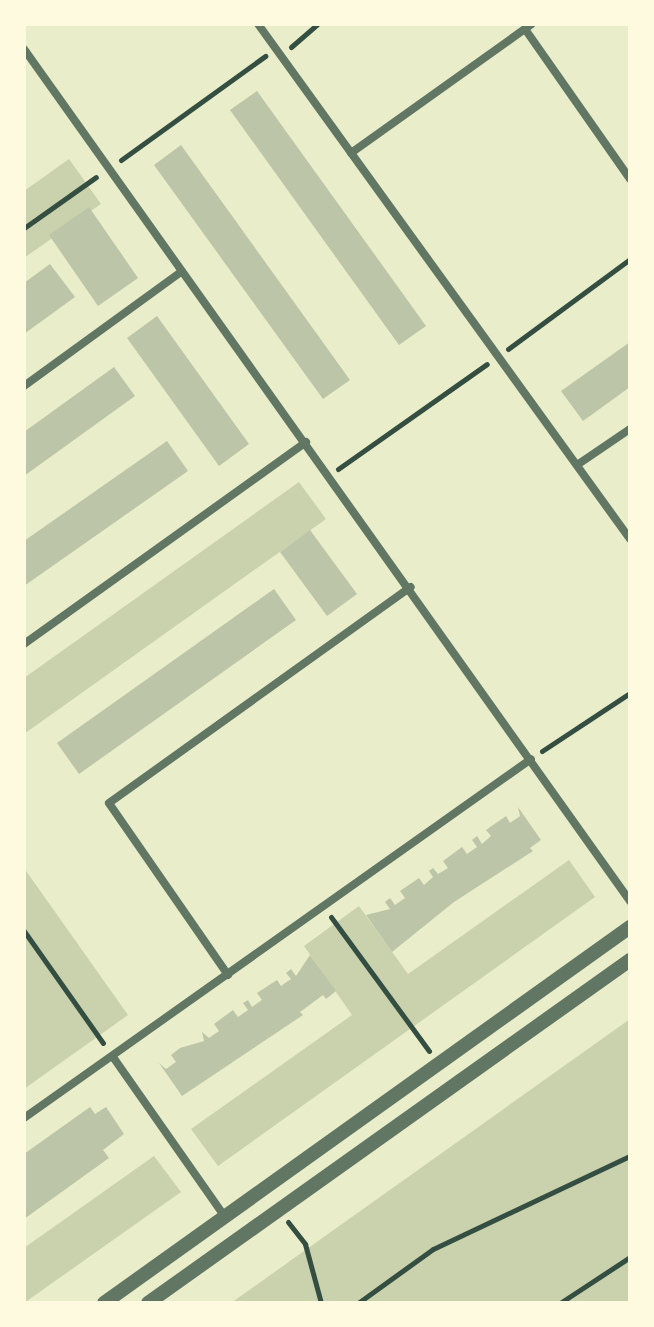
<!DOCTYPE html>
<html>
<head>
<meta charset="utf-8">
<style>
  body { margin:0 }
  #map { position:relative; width:654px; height:1327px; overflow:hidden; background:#e9edc9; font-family:Karla,sans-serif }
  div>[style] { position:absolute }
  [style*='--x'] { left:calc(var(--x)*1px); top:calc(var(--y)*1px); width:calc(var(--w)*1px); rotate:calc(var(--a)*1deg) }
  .green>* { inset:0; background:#cad2ad }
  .building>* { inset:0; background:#bcc5a7 }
  .path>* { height:5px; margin:-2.5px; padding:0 2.5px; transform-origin:2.5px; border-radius:2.5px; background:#344e41 }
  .minor>* { height:8px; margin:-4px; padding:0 4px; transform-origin:4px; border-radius:4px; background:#617663 }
  .tertiary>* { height:14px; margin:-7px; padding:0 7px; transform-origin:7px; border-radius:7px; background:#617663 }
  span { translate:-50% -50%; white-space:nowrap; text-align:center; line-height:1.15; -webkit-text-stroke:7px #fefae0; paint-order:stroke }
  .frame { position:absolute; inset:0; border:26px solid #fefae0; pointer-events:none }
</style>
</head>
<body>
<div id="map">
  <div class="green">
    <div style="clip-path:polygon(69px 159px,101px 204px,24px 258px,24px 191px)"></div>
    <div style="clip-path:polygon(299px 482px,326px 519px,24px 734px,24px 678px)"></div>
    <div style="clip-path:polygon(569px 860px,595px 897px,218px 1166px,191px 1129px,352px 1015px,304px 946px,359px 906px,408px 974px)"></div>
    <div style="clip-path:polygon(24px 868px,128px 1015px,24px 1089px)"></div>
    <div style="clip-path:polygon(630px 1019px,630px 1303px,231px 1303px)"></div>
    <div style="clip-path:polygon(154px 1156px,181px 1192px,24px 1303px,24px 1248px)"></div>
  </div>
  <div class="building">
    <div style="clip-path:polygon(257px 91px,426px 326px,399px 345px,230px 110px)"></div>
    <div style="clip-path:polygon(181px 145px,350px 380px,323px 399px,154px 165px)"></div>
    <div style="clip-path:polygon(89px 207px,138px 278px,98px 306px,49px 235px)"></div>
    <div style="clip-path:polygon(50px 264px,75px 297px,24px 334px,24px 283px)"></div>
    <div style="clip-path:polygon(157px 316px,249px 444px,219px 466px,127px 338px)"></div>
    <div style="clip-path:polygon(630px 342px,630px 387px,583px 421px,561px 391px)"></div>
    <div style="clip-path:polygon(114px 367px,135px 396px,24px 476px,24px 432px)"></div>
    <div style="clip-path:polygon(167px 441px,188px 471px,24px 586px,24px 541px)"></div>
    <div style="clip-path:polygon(310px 530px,357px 594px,327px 616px,280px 552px)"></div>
    <div style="clip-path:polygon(274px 589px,296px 620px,79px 774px,57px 743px)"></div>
    <div style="clip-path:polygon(518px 807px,541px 840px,530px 848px,533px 851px,454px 902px,392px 952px,366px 915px,390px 909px,385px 902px,390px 898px,395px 905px,405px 898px,400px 891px,419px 878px,424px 885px,433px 877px,429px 871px,433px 868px,438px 874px,448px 868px,443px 861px,462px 847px,467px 854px,477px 847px,472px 840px,477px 836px,482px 844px,491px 836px,486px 830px,506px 816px,510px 823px,520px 816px)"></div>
    <div style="clip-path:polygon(310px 955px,336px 991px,326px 999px,323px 995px,300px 1012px,303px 1015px,182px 1096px,159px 1063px,166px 1069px,176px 1062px,171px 1055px,180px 1048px,204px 1041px,202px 1032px,209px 1038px,219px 1031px,214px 1024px,233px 1010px,238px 1017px,248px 1010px,243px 1003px,248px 1000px,252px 1007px,262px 1000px,257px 993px,277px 980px,281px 986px,291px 979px,286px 973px,291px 969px,296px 976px)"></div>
    <div style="clip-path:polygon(90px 1107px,95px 1114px,106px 1107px,124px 1134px,103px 1150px,109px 1158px,24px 1219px,24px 1154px)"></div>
  </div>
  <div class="path">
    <div style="--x:291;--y:47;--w:35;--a:-41"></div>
    <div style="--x:121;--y:160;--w:178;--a:-35.8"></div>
    <div style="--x:24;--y:228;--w:88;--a:-35.3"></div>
    <div style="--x:508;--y:349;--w:152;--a:-36.4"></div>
    <div style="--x:338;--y:469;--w:182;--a:-35.2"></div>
    <div style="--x:542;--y:751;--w:105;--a:-33.4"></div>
    <div style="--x:331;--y:917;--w:166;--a:53.8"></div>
    <div style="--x:24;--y:931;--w:137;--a:54.8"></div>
    <div style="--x:288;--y:1222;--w:28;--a:52"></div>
    <div style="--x:305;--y:1244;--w:61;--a:74.8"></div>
    <div style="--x:358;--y:1303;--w:92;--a:-35.8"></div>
    <div style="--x:433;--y:1249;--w:218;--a:-25.3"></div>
    <div style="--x:560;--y:1303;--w:84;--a:-33.3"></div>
  </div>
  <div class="minor">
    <div style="--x:258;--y:24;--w:635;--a:54.16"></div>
    <div style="--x:525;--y:29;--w:183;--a:55"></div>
    <div style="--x:24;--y:49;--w:1046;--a:54.58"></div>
    <div style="--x:351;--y:153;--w:222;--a:-35.5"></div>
    <div style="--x:24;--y:386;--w:195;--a:-36"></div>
    <div style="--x:577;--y:465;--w:64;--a:-34.2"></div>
    <div style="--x:24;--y:644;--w:347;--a:-35.6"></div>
    <div style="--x:228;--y:975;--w:209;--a:-124.7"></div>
    <div style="--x:109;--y:803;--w:371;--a:-35.6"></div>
    <div style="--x:113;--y:1057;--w:195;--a:55"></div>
    <div style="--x:24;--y:1118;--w:621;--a:-35.3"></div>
  </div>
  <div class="tertiary">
    <div style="--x:104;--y:1303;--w:647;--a:-35.56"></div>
    <div style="--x:148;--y:1303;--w:592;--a:-35.44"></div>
  </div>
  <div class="frame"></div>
</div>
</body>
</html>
